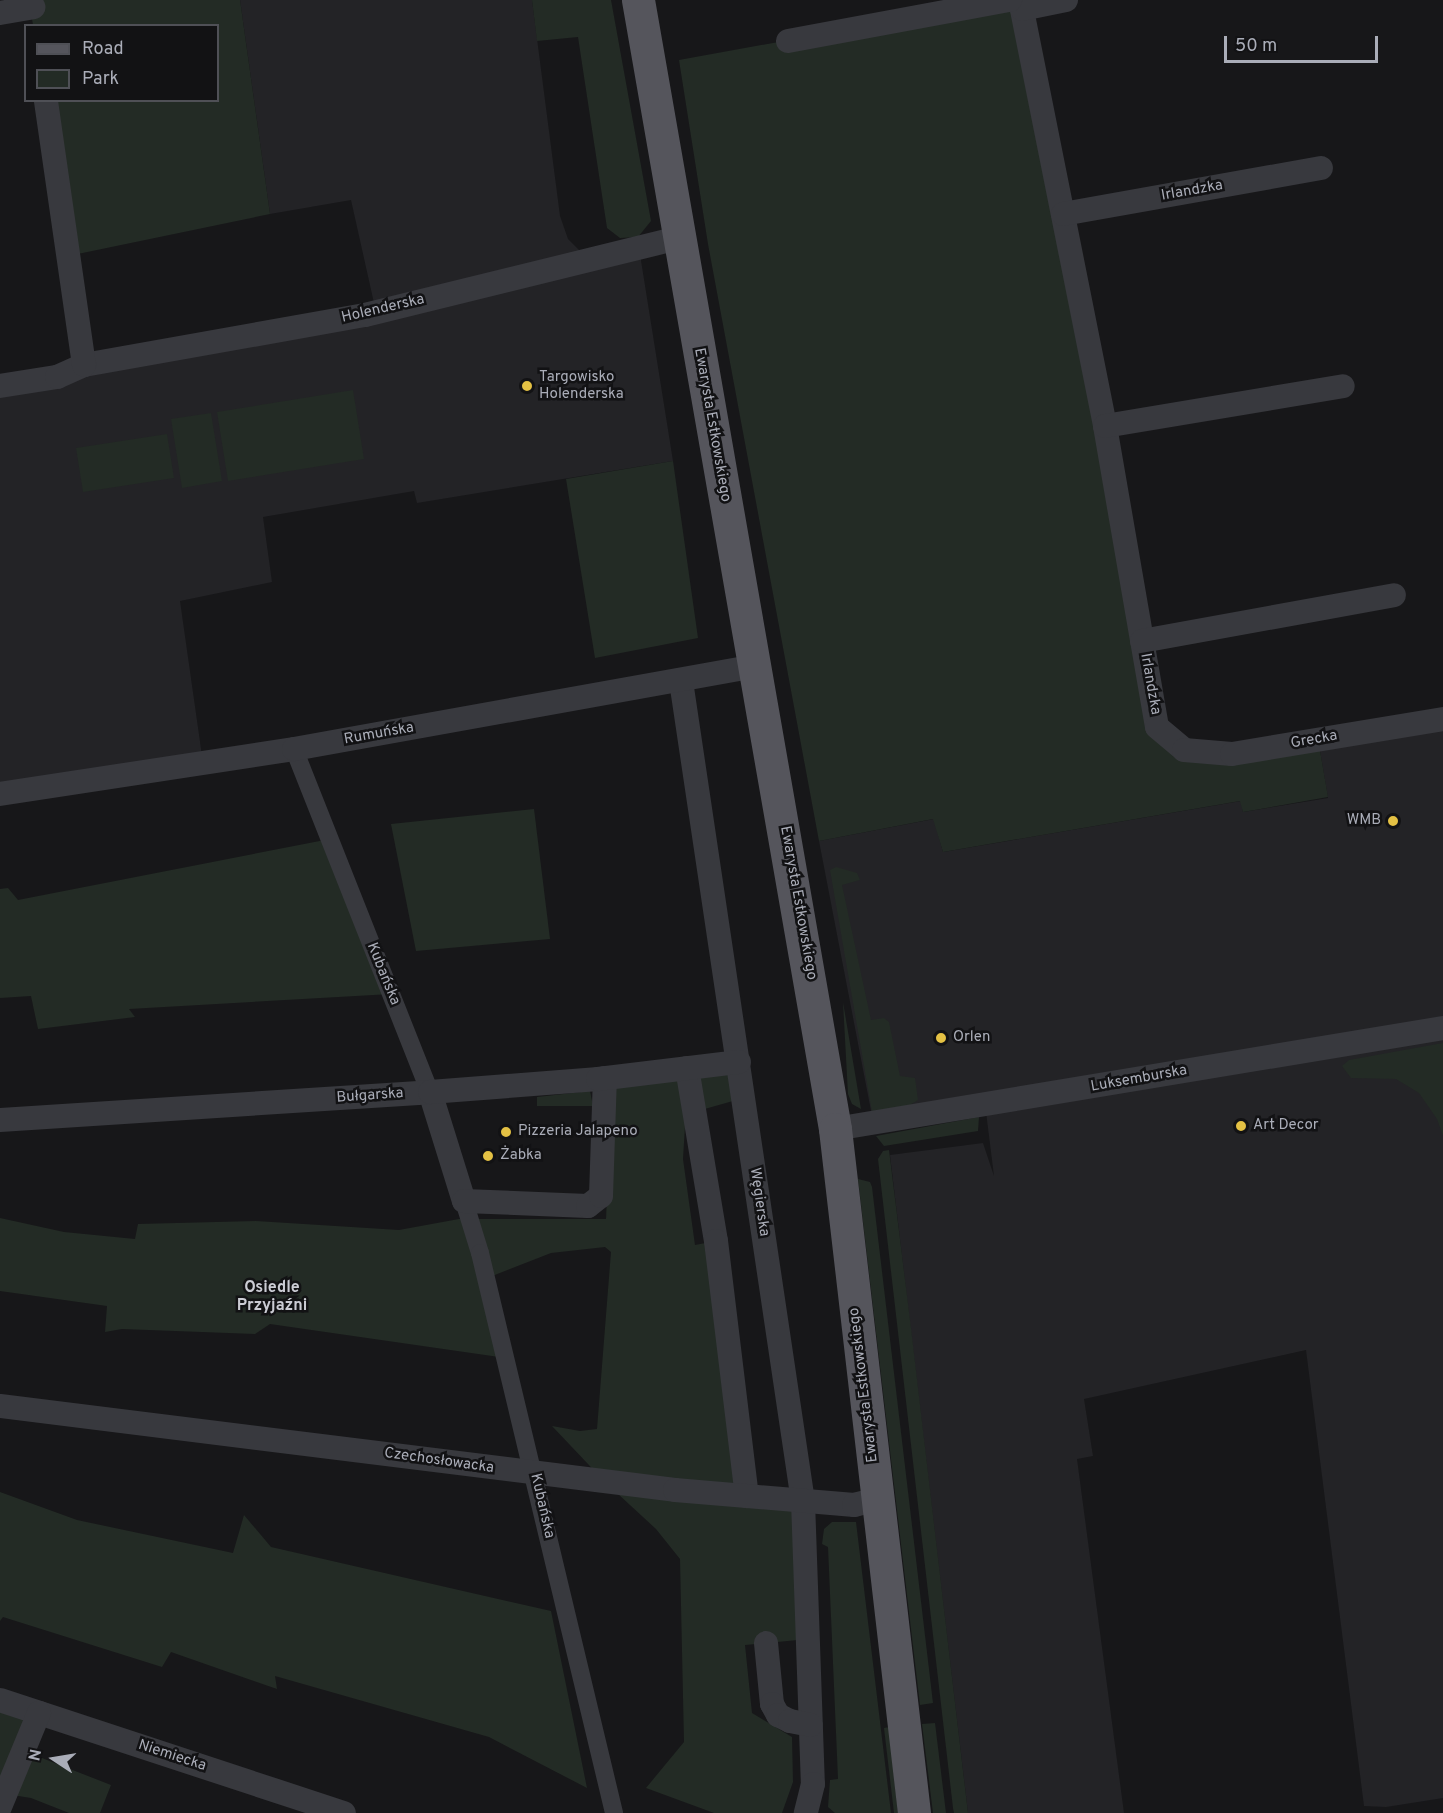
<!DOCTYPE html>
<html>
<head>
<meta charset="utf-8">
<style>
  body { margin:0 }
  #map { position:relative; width:1443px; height:1813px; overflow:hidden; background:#171719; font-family:Overpass,sans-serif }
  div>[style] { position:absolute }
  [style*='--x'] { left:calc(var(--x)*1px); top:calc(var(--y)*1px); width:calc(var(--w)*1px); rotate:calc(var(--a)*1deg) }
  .built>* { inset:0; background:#232326 }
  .green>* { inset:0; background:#232b25 }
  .pedestrian>* { height:18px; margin:-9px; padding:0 9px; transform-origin:9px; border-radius:9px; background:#38393e }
  .minor>* { height:24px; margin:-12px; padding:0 12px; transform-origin:12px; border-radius:12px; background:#38393e }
  .primary>* { height:33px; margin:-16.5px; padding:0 16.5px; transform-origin:16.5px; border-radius:16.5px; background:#55555c }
  .dots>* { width:16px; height:16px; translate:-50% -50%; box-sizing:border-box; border:3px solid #121214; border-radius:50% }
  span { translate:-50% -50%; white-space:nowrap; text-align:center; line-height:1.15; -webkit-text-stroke:5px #121214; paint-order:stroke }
  .street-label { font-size:15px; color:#aaadb8 }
  .poi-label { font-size:15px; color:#aaadb8 }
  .left { translate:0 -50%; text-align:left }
  .right { translate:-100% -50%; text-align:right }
  .neighbourhood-label { font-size:16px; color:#cbccd4; font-weight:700 }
  .legend { position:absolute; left:24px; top:24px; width:195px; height:78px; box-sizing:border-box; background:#121214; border:2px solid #4f5056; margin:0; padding:8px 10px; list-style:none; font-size:18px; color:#aaadb8 }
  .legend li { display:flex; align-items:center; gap:12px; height:30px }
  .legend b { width:30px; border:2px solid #4f5056 }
  .north { position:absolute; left:24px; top:1729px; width:60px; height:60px; -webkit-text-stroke:4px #121214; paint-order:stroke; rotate:282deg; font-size:16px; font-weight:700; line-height:24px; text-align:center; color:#aaadb8 }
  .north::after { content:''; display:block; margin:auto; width:21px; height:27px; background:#aaadb8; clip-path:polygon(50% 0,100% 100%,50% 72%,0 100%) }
  .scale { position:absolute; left:1224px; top:36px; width:154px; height:27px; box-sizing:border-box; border:3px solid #aaadb8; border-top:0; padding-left:8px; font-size:18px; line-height:21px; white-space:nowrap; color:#aaadb8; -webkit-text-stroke:4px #121214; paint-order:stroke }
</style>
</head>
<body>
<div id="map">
  <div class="built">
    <div style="clip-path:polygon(240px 0,532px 0,560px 216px,568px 239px,588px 259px,639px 248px,673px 461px,417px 503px,414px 491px,263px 517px,272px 582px,180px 601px,203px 763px,0 794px,0 386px,376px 312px,351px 200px,270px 214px)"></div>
    <div style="clip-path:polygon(1443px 719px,1443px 1798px,1386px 1807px,1364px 1806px,1306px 1350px,1084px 1399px,1093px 1456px,1077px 1459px,1124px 1813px,968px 1813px,890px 1155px,983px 1143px,994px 1176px,984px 1096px,872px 1116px,819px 841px,934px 819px,943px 852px,1241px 801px,1243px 812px,1328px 798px,1318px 739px)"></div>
  </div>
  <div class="green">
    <div style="clip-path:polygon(29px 0,240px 0,270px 214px,68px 256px,45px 101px,218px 100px,218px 26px,33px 25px)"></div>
    <div style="clip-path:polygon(532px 0,611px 0,651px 221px,638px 237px,620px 238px,607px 228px,578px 37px,537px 41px)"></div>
    <div style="clip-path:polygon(1010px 0,1157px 727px,1184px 750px,1318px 739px,1328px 797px,1243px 812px,1240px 801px,943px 852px,933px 819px,819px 841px,708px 244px,679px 60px)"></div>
    <div style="clip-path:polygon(353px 390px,364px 459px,228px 481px,217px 412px)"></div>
    <div style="clip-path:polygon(211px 413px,222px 481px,182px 488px,171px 419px)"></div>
    <div style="clip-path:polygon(167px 434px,174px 478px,83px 492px,76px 448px)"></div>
    <div style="clip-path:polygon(673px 461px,698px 638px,595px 658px,566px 479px)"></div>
    <div style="clip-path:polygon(534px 809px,550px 939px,416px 951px,391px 824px)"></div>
    <div style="clip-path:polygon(330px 839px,391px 994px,129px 1009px,135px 1017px,38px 1029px,31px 996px,0 998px,0 889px,8px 888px,18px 900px)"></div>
    <div style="clip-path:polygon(836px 867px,857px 873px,860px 880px,842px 885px,871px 1020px,884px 1018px,889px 1022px,900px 1076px,915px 1078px,918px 1100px,910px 1105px,872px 1112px,830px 870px)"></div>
    <div style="clip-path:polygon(843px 1002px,861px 1109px,852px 1104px,848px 1094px)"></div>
    <div style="clip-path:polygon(1443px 1043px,1443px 1136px,1437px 1119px,1419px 1093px,1396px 1079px,1351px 1078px,1342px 1066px,1349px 1060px)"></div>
    <div style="clip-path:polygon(733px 1070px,733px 1101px,694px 1112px,685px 1126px,683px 1159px,695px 1245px,716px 1241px,747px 1496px,803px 1501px,808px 1639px,745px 1645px,752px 1713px,792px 1737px,793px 1782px,782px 1813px,714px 1813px,646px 1788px,684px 1742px,680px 1559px,656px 1529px,605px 1482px,552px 1426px,580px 1431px,597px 1429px,611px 1252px,605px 1247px,551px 1253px,487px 1278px,506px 1358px,270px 1324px,255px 1334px,122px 1329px,105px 1332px,107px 1306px,0 1291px,0 1218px,64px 1232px,135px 1239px,138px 1224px,256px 1221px,399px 1230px,459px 1219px,606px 1219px,612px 1089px)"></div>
    <div style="clip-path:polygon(590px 1091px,593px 1106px,537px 1106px,537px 1097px)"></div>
    <div style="clip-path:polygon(979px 1117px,978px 1131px,884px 1146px,876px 1136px)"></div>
    <div style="clip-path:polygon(889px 1150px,911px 1328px,968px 1813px,954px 1813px,953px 1808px,878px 1159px,883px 1151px)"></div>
    <div style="clip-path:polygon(858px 1179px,870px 1182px,872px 1187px,933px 1703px,920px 1705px)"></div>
    <div style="clip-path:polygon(0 1492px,77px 1520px,233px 1553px,244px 1515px,271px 1547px,551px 1611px,587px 1788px,489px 1737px,275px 1676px,277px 1689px,171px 1652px,162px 1667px,3px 1617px,0 1621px)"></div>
    <div style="clip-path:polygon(832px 1522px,856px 1522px,891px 1813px,835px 1813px,828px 1807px,830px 1780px,838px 1779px,828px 1547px,822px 1544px,824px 1529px)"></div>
    <div style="clip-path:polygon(0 1700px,39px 1713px,24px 1751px,111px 1785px,100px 1813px,69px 1813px,31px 1798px,6px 1794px,0 1807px)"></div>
    <div style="clip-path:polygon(935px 1723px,946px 1813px,933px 1813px,922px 1724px)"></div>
    <div style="clip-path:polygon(889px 1727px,898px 1813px,894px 1813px,884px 1728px)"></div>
  </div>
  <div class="pedestrian">
    <div style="--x:294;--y:749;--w:369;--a:68.4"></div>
    <div style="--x:464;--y:1201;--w:54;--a:72.9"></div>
    <div style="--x:480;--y:1253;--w:576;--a:76.54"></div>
  </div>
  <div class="minor">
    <div style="--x:1020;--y:0;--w:434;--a:78.7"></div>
    <div style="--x:1105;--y:426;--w:305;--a:80.2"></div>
    <div style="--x:1157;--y:727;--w:35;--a:40"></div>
    <div style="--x:1184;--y:750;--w:48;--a:4.8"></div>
    <div style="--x:1232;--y:754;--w:214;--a:-9.4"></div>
    <div style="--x:1022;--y:9;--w:45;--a:-11.6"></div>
    <div style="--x:0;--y:13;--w:34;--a:-10"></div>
    <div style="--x:788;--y:41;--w:226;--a:-10.5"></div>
    <div style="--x:1063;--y:214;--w:262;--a:-10.1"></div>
    <div style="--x:84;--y:365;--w:285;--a:-10.1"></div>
    <div style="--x:365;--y:315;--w:323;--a:-13.8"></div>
    <div style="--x:0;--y:386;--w:58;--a:-9"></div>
    <div style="--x:57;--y:377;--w:30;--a:-24"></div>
    <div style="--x:84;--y:365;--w:268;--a:-98.2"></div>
    <div style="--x:1105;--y:426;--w:241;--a:-9.5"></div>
    <div style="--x:1142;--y:641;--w:256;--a:-10.3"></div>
    <div style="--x:681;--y:681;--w:829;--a:81.54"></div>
    <div style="--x:803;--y:1501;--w:283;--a:88"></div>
    <div style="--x:813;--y:1784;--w:30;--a:104"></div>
    <div style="--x:0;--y:794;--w:297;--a:-8.7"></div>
    <div style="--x:294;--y:749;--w:469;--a:-10.2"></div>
    <div style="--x:687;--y:1068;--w:175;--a:80.5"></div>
    <div style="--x:716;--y:1241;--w:257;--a:83.1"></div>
    <div style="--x:430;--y:1092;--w:114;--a:72.7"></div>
    <div style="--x:464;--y:1201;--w:124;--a:2.3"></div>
    <div style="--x:588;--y:1206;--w:16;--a:-38"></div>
    <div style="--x:601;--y:1196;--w:118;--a:-88.1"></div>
    <div style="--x:0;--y:1120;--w:431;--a:-3.7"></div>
    <div style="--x:430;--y:1092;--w:169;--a:-4.4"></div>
    <div style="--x:598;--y:1079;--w:142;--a:-6.9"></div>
    <div style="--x:835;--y:1129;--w:616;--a:-9.43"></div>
    <div style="--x:0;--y:1406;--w:680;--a:7.09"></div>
    <div style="--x:675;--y:1490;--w:180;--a:4.8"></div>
    <div style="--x:854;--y:1505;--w:25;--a:-14"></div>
    <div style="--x:766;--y:1643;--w:61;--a:84.4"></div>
    <div style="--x:772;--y:1704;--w:13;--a:61"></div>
    <div style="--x:778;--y:1715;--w:13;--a:27"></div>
    <div style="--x:790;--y:1721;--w:21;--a:11"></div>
    <div style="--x:0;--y:1700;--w:362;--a:18.2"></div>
    <div style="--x:0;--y:1807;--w:102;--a:-67.5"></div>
  </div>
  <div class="primary">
    <div style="--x:638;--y:0;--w:1146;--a:80.1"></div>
    <div style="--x:835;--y:1129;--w:689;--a:83.41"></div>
  </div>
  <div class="dots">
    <div style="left:527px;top:386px;background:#e4c144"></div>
    <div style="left:1393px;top:821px;background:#e4c144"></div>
    <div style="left:941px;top:1038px;background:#e4c144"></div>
    <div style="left:1241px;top:1126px;background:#e4c144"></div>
    <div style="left:506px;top:1132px;background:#e4c144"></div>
    <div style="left:488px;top:1156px;background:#e4c144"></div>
  </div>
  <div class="street-label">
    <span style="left:1192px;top:191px;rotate:-10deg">Irlandzka</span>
    <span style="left:383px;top:309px;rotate:-13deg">Holenderska</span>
    <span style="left:712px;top:425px;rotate:80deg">Ewarysta Estkowskiego</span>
    <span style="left:1150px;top:684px;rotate:80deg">Irlandzka</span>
    <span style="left:379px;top:734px;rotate:-10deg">Rumuńska</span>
    <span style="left:1314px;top:740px;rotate:-10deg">Grecka</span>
    <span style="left:798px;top:903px;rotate:80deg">Ewarysta Estkowskiego</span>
    <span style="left:383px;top:974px;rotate:68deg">Kubańska</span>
    <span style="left:1139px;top:1079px;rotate:-10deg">Luksemburska</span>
    <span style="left:370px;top:1096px;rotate:-4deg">Bułgarska</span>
    <span style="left:759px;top:1202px;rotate:82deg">Węgierska</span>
    <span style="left:864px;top:1385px;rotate:-97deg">Ewarysta Estkowskiego</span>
    <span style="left:439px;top:1461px;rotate:8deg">Czechosłowacka</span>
    <span style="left:542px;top:1506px;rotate:77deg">Kubańska</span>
    <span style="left:172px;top:1756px;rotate:18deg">Niemiecka</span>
  </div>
  <div class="poi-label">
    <span class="left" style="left:539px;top:386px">Targowisko<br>Holenderska</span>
    <span class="right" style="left:1381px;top:821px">WMB</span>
    <span class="left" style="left:953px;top:1038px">Orlen</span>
    <span class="left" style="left:1253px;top:1126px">Art Decor</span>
    <span class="left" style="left:518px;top:1132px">Pizzeria Jalapeno</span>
    <span class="left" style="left:500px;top:1156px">Żabka</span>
  </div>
  <div class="neighbourhood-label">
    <span style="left:272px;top:1297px">Osiedle<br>Przyjaźni</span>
  </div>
  <ul class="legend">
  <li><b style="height:8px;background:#55555c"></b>Road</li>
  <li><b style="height:16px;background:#232b25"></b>Park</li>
  </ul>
  <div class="north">N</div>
  <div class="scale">50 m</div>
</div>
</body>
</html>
